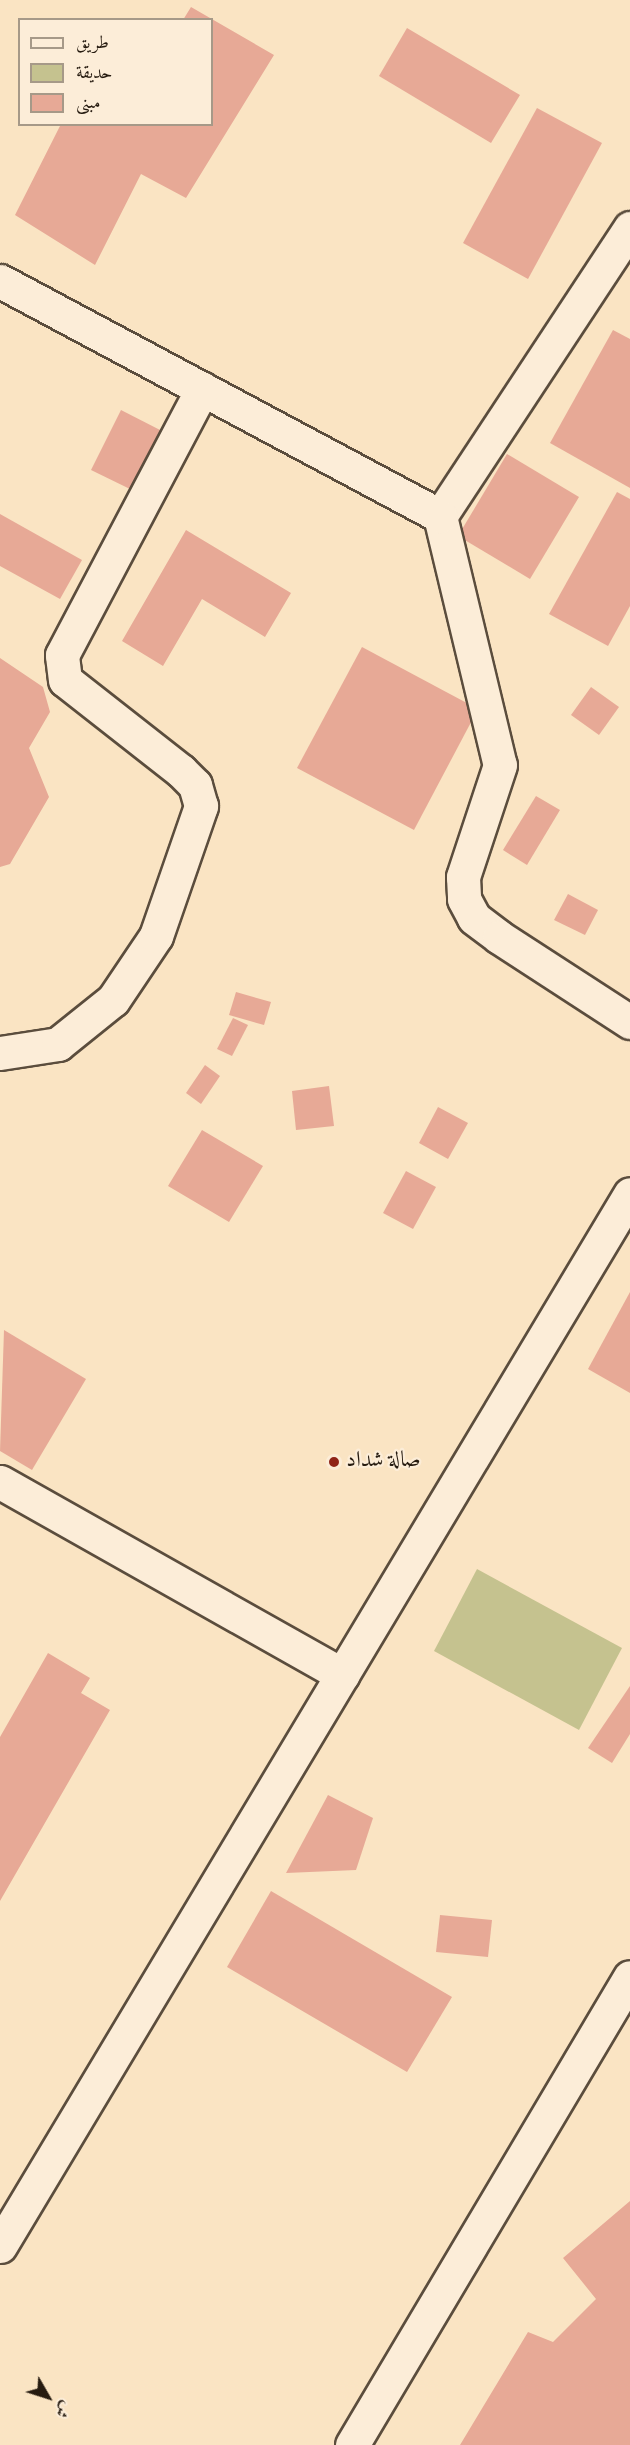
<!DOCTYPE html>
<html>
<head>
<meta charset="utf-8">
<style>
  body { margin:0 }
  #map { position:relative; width:630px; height:2445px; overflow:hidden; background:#fae4c3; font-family:"Sorts Mill Goudy",Amiri,serif }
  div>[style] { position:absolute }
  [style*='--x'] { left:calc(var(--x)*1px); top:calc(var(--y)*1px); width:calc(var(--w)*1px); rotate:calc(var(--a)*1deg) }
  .green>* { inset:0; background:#c5c28f }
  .building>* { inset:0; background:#e7a996 }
  .roads { filter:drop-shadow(2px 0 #5b4d3d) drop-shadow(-2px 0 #5b4d3d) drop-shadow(0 2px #5b4d3d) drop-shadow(0 -2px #5b4d3d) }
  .street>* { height:33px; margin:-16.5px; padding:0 16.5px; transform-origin:16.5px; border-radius:16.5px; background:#fcedd8 }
  .dots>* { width:16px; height:16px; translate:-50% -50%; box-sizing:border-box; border:3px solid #fcedd8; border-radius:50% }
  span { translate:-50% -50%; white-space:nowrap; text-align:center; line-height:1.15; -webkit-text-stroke:4.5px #fcedd8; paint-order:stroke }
  .poi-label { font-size:22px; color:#261b10 }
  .left { translate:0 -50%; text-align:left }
  .legend { position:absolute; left:18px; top:18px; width:195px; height:108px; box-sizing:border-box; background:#fcedd8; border:2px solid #a69988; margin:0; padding:8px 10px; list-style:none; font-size:18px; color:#261b10 }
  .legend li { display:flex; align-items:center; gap:12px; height:30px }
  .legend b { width:30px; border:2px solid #a69988 }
  .north { position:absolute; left:18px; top:2367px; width:60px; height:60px; -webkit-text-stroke:4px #fcedd8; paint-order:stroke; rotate:129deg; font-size:16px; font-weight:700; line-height:24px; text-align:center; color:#261b10 }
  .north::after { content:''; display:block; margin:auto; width:21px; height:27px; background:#261b10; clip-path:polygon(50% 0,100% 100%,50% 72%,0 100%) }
</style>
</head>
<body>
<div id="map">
  <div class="green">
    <div style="clip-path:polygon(477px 1569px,622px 1648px,579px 1730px,434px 1651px)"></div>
  </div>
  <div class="building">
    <div style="clip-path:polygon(191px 7px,274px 55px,186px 198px,141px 174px,95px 265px,15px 215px,61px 124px,212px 124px,212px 20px,183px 20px)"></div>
    <div style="clip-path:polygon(407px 28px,520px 95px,491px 143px,379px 76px)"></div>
    <div style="clip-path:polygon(537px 108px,602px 143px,528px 279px,463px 243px)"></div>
    <div style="clip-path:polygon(613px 330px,630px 339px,630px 488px,550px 443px)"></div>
    <div style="clip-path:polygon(121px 410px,162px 431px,132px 490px,91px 470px)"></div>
    <div style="clip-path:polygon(507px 454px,579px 497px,530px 579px,458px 536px)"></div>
    <div style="clip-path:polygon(617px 492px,630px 499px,630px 606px,608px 646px,549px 614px)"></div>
    <div style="clip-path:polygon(0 514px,82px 560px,60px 599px,0 566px)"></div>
    <div style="clip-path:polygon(186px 530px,291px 593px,265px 637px,202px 599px,163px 666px,122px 641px)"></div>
    <div style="clip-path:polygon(362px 647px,478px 709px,414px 830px,297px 768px)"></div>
    <div style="clip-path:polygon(0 658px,43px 687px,50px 712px,29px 748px,49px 797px,10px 864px,0 867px)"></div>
    <div style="clip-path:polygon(591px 687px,619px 707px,599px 735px,571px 715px)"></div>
    <div style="clip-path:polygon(536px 796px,560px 810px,527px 865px,503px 850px)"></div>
    <div style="clip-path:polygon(568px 894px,598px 910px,585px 935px,554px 920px)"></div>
    <div style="clip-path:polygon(236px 992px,271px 1002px,264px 1025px,229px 1015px)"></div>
    <div style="clip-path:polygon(233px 1018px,248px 1025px,232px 1056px,217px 1049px)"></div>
    <div style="clip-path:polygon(205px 1065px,220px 1076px,201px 1104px,186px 1093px)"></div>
    <div style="clip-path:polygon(329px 1086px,334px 1126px,296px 1130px,292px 1091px)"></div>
    <div style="clip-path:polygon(438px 1107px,468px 1123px,448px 1159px,419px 1143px)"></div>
    <div style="clip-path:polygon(202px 1130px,263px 1166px,229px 1222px,168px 1186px)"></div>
    <div style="clip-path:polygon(406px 1171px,436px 1187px,413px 1229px,383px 1213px)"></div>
    <div style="clip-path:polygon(630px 1292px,630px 1393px,588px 1369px)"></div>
    <div style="clip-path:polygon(4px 1330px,86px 1379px,32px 1470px,0 1451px)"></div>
    <div style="clip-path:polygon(48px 1653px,90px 1678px,81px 1693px,110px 1710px,0 1901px,0 1737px)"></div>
    <div style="clip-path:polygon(630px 1686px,630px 1734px,612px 1763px,588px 1748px)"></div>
    <div style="clip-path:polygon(328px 1795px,373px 1818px,356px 1870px,286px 1873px)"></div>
    <div style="clip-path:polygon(271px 1891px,452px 1997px,407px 2072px,227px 1967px)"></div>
    <div style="clip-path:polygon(440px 1915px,492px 1920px,488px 1957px,436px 1952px)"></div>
    <div style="clip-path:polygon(630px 2201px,630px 2445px,460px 2445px,528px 2332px,553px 2342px,596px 2299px,563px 2258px)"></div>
  </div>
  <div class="roads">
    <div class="street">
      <div style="--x:630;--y:228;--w:345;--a:123.4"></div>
      <div style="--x:440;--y:516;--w:256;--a:76.5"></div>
      <div style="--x:500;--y:765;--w:118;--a:108.3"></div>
      <div style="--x:463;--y:877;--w:22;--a:87"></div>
      <div style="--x:464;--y:899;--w:21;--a:62"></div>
      <div style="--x:474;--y:918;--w:31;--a:37"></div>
      <div style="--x:499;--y:937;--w:156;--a:33"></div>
      <div style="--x:0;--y:281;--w:499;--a:28.1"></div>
      <div style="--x:0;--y:1053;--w:59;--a:-8.8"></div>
      <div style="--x:58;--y:1044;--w:70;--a:-38.7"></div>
      <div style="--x:113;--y:1000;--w:77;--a:-56.1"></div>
      <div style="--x:156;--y:936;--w:138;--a:-70.9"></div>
      <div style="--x:201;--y:806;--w:22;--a:-106"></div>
      <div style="--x:195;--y:785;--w:20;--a:-135"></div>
      <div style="--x:181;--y:771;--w:147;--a:-141.9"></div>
      <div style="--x:65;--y:680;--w:25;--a:-97"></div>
      <div style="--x:62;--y:655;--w:301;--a:-62.2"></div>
      <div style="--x:0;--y:1482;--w:393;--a:29.4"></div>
      <div style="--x:0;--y:2246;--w:1226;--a:-59.08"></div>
      <div style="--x:352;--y:2445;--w:544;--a:-59.29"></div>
    </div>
  </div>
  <div class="dots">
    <div style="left:334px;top:1462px;background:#8f2418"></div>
  </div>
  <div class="poi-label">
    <span class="left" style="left:346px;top:1462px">صالة شداد</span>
  </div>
  <ul class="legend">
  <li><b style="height:8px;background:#fcedd8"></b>طريق</li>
  <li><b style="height:16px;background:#c5c28f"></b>حديقة</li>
  <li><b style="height:16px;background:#e7a996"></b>مبنى</li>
  </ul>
  <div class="north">ش</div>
</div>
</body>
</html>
